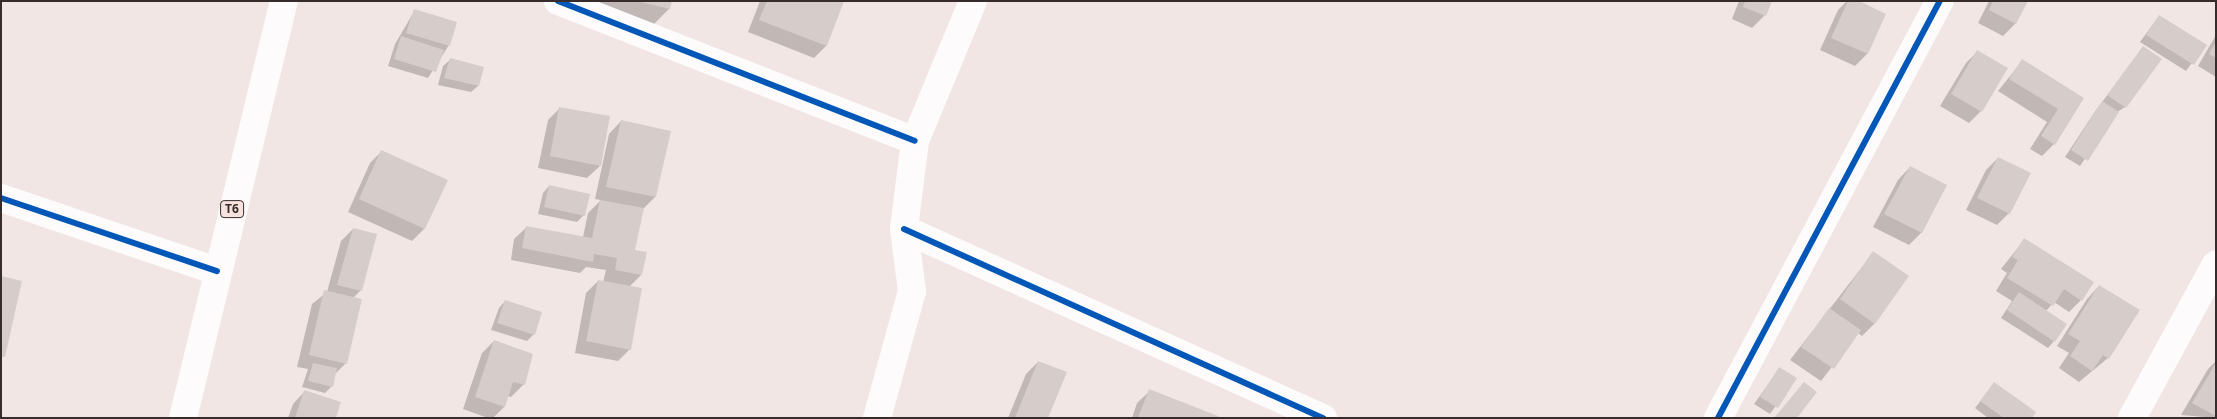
<!DOCTYPE html>
<html>
<head>
<meta charset="utf-8">
<style>
  body { margin:0 }
  #map { position:relative; width:2217px; height:419px; overflow:hidden; background:#f2e6e4; font-family:"Noto Sans",sans-serif }
  div>[style] { position:absolute }
  [style*='--x'] { left:calc(var(--x)*1px); top:calc(var(--y)*1px); width:calc(var(--w)*1px); rotate:calc(var(--a)*1deg) }
  .shadow>* { inset:0; background:#0003 }
  .building>* { inset:0; background:#d6cdcb }
  .minor>* { height:28px; margin:-14px; padding:0 14px; transform-origin:14px; border-radius:14px; background:#fdfbfb }
  .trunk>* { height:28px; margin:-14px; padding:0 14px; transform-origin:14px; border-radius:14px; background:#fdfbfb }
  .cycleway>* { height:6px; margin:-3px; padding:0 3px; transform-origin:3px; border-radius:3px; background:#0057b8 }
  span { translate:-50% -50%; white-space:nowrap; text-align:center; line-height:1.15; -webkit-text-stroke:4px #f8e2de; paint-order:stroke }
  .shield-label span { padding:1px 4px; background:#f8e2de; border:1px solid; border-radius:4px; -webkit-text-stroke-width:0 }
  .shield-label { font-size:12px; color:#352c2b; font-weight:700 }
  .frame { position:absolute; inset:0; border:2px solid #352c2b; pointer-events:none }
</style>
</head>
<body>
<div id="map">
  <div class="shadow">
    <div style="clip-path:polygon(590px 1px,671px 1px,669px 9px,654px 24px)"></div>
    <div style="clip-path:polygon(760px 1px,843px 1px,826px 46px,814px 58px,748px 32px)"></div>
    <div style="clip-path:polygon(1739px 1px,1770px 1px,1764px 16px,1752px 28px,1732px 19px)"></div>
    <div style="clip-path:polygon(1847px 1px,1856px 1px,1885px 14px,1867px 54px,1855px 66px,1820px 50px,1838px 10px)"></div>
    <div style="clip-path:polygon(1989px 1px,2027px 1px,2015px 24px,2003px 36px,1978px 23px)"></div>
    <div style="clip-path:polygon(415px 10px,449px 45px,428px 78px,388px 66px,395px 44px)"></div>
    <div style="clip-path:polygon(2159px 16px,2205px 45px,2186px 71px,2140px 42px)"></div>
    <div style="clip-path:polygon(2216px 35px,2216px 77px,2198px 66px)"></div>
    <div style="clip-path:polygon(2143px 48px,2160px 60px,2125px 107px,2116px 113px,2080px 166px,2065px 157px,2096px 110px)"></div>
    <div style="clip-path:polygon(1978px 51px,1981px 111px,1969px 123px,1940px 106px,1966px 63px)"></div>
    <div style="clip-path:polygon(450px 60px,483px 68px,478px 86px,471px 92px,438px 85px,443px 66px)"></div>
    <div style="clip-path:polygon(2022px 61px,2082px 98px,2054px 144px,2042px 156px,2030px 149px,2047px 122px,1998px 91px)"></div>
    <div style="clip-path:polygon(560px 108px,600px 166px,587px 178px,538px 168px,548px 120px)"></div>
    <div style="clip-path:polygon(621px 121px,655px 197px,643px 209px,634px 251px,645px 253px,641px 275px,629px 287px,630px 349px,618px 361px,575px 353px,586px 293px,598px 281px,603px 282px,606px 270px,586px 267px,580px 273px,511px 260px,514px 239px,527px 227px,583px 237px,588px 213px,601px 200px,595px 199px,609px 134px)"></div>
    <div style="clip-path:polygon(382px 151px,447px 181px,424px 229px,412px 241px,348px 212px,370px 163px)"></div>
    <div style="clip-path:polygon(1998px 158px,2009px 213px,1997px 225px,1966px 210px,1986px 170px)"></div>
    <div style="clip-path:polygon(1910px 167px,1946px 186px,1921px 233px,1909px 245px,1873px 227px,1898px 180px)"></div>
    <div style="clip-path:polygon(549px 186px,584px 215px,577px 222px,538px 214px,543px 193px)"></div>
    <div style="clip-path:polygon(353px 229px,360px 291px,353px 298px,346px 363px,335px 374px,332px 386px,325px 393px,302px 387px,308px 369px,297px 367px,312px 304px,327px 292px,341px 241px)"></div>
    <div style="clip-path:polygon(2024px 240px,2081px 300px,2069px 312px,2054px 302px,2046px 311px,2054px 341px,2048px 348px,2001px 318px,2012px 301px,1996px 291px,2007px 273px,2001px 269px)"></div>
    <div style="clip-path:polygon(1873px 253px,1908px 276px,1874px 324px,1862px 336px,1858px 333px,1821px 381px,1790px 360px)"></div>
    <div style="clip-path:polygon(2099px 286px,2108px 358px,2079px 382px,2059px 368px,2069px 353px,2057px 346px,2087px 299px)"></div>
    <div style="clip-path:polygon(505px 301px,534px 334px,527px 341px,491px 330px,499px 308px)"></div>
    <div style="clip-path:polygon(494px 341px,524px 384px,511px 397px,507px 396px,504px 407px,493px 418px,488px 418px,463px 409px,482px 353px)"></div>
    <div style="clip-path:polygon(2216px 361px,2216px 418px,2181px 415px,2208px 369px)"></div>
    <div style="clip-path:polygon(1038px 362px,1047px 418px,1008px 418px,1026px 374px)"></div>
    <div style="clip-path:polygon(1780px 368px,1795px 379px,1770px 414px,1754px 404px)"></div>
    <div style="clip-path:polygon(1994px 384px,2031px 418px,1988px 418px,1975px 408px)"></div>
    <div style="clip-path:polygon(305px 391px,334px 418px,288px 418px,293px 404px)"></div>
    <div style="clip-path:polygon(1150px 391px,1220px 418px,1132px 418px,1137px 403px)"></div>
  </div>
  <div class="building">
    <div style="clip-path:polygon(636px 1px,672px 1px,670px 9px)"></div>
    <div style="clip-path:polygon(767px 1px,844px 1px,827px 46px,759px 20px)"></div>
    <div style="clip-path:polygon(1745px 1px,1772px 1px,1766px 16px,1743px 7px)"></div>
    <div style="clip-path:polygon(1848px 1px,1859px 1px,1886px 14px,1868px 54px,1831px 38px)"></div>
    <div style="clip-path:polygon(1993px 1px,2028px 1px,2016px 24px,1989px 10px)"></div>
    <div style="clip-path:polygon(414px 9px,457px 22px,450px 46px,406px 33px)"></div>
    <div style="clip-path:polygon(2159px 15px,2207px 45px,2194px 65px,2146px 35px)"></div>
    <div style="clip-path:polygon(401px 36px,444px 50px,436px 72px,394px 59px)"></div>
    <div style="clip-path:polygon(2216px 42px,2216px 58px,2209px 54px)"></div>
    <div style="clip-path:polygon(2143px 46px,2162px 59px,2126px 108px,2107px 95px)"></div>
    <div style="clip-path:polygon(1977px 50px,2008px 68px,1982px 112px,1951px 94px)"></div>
    <div style="clip-path:polygon(450px 58px,484px 67px,479px 86px,444px 78px)"></div>
    <div style="clip-path:polygon(2022px 59px,2084px 98px,2055px 145px,2041px 136px,2058px 109px,2009px 79px)"></div>
    <div style="clip-path:polygon(2102px 101px,2119px 112px,2088px 161px,2071px 150px)"></div>
    <div style="clip-path:polygon(559px 107px,610px 116px,601px 166px,550px 156px)"></div>
    <div style="clip-path:polygon(621px 120px,671px 131px,656px 197px,606px 187px)"></div>
    <div style="clip-path:polygon(381px 150px,448px 180px,425px 229px,359px 199px)"></div>
    <div style="clip-path:polygon(1998px 157px,2031px 173px,2010px 214px,1977px 198px)"></div>
    <div style="clip-path:polygon(1910px 166px,1947px 185px,1922px 233px,1884px 214px)"></div>
    <div style="clip-path:polygon(549px 185px,590px 194px,585px 216px,544px 207px)"></div>
    <div style="clip-path:polygon(600px 200px,644px 208px,635px 250px,647px 252px,642px 275px,615px 270px,617px 258px,594px 254px,593px 262px,522px 248px,526px 226px,592px 238px)"></div>
    <div style="clip-path:polygon(353px 228px,377px 234px,362px 291px,337px 285px)"></div>
    <div style="clip-path:polygon(2024px 238px,2094px 282px,2082px 301px,2064px 289px,2053px 306px,2007px 278px,2018px 260px,2012px 257px)"></div>
    <div style="clip-path:polygon(1873px 251px,1909px 276px,1875px 324px,1840px 299px)"></div>
    <div style="clip-path:polygon(1px 276px,22px 281px,5px 357px,1px 357px)"></div>
    <div style="clip-path:polygon(598px 280px,642px 288px,631px 350px,586px 341px)"></div>
    <div style="clip-path:polygon(2099px 285px,2140px 310px,2109px 359px,2103px 355px,2092px 371px,2070px 356px,2080px 341px,2068px 334px)"></div>
    <div style="clip-path:polygon(324px 290px,362px 299px,347px 364px,309px 355px)"></div>
    <div style="clip-path:polygon(2019px 292px,2067px 324px,2055px 342px,2007px 310px)"></div>
    <div style="clip-path:polygon(505px 300px,542px 312px,535px 335px,497px 323px)"></div>
    <div style="clip-path:polygon(1829px 308px,1861px 330px,1834px 369px,1801px 347px)"></div>
    <div style="clip-path:polygon(494px 340px,533px 354px,525px 385px,513px 382px,505px 407px,475px 397px)"></div>
    <div style="clip-path:polygon(1038px 361px,1067px 372px,1048px 418px,1015px 418px)"></div>
    <div style="clip-path:polygon(313px 363px,337px 368px,333px 387px,308px 381px)"></div>
    <div style="clip-path:polygon(2216px 363px,2216px 416px,2192px 403px)"></div>
    <div style="clip-path:polygon(1779px 367px,1797px 378px,1778px 408px,1760px 397px)"></div>
    <div style="clip-path:polygon(1804px 382px,1817px 392px,1797px 418px,1774px 418px)"></div>
    <div style="clip-path:polygon(1994px 382px,2036px 412px,2032px 418px,2004px 418px,1980px 401px)"></div>
    <div style="clip-path:polygon(1149px 389px,1223px 418px,1138px 418px)"></div>
    <div style="clip-path:polygon(304px 390px,341px 402px,336px 418px,295px 418px)"></div>
  </div>
  <div class="minor">
    <div style="--x:558;--y:1;--w:383;--a:21.4"></div>
    <div style="--x:1;--y:198;--w:228;--a:18.7"></div>
    <div style="--x:904;--y:229;--w:460;--a:24.3"></div>
    <div style="--x:877;--y:418;--w:132;--a:-74.6"></div>
    <div style="--x:912;--y:291;--w:63;--a:-97.4"></div>
    <div style="--x:904;--y:229;--w:89;--a:-82.9"></div>
    <div style="--x:915;--y:141;--w:152;--a:-67.5"></div>
    <div style="--x:1718;--y:418;--w:472;--a:-62"></div>
    <div style="--x:2132;--y:418;--w:175;--a:-61.4"></div>
  </div>
  <div class="trunk">
    <div style="--x:183;--y:418;--w:429;--a:-76.4"></div>
  </div>
  <div class="cycleway">
    <div style="--x:558;--y:1;--w:383;--a:21.4"></div>
    <div style="--x:1;--y:198;--w:228;--a:18.7"></div>
    <div style="--x:904;--y:229;--w:460;--a:24.3"></div>
    <div style="--x:1718;--y:418;--w:472;--a:-62"></div>
  </div>
  <div class="shield-label">
    <span style="left:232px;top:209px">T6</span>
  </div>
  <div class="frame"></div>
</div>
</body>
</html>
